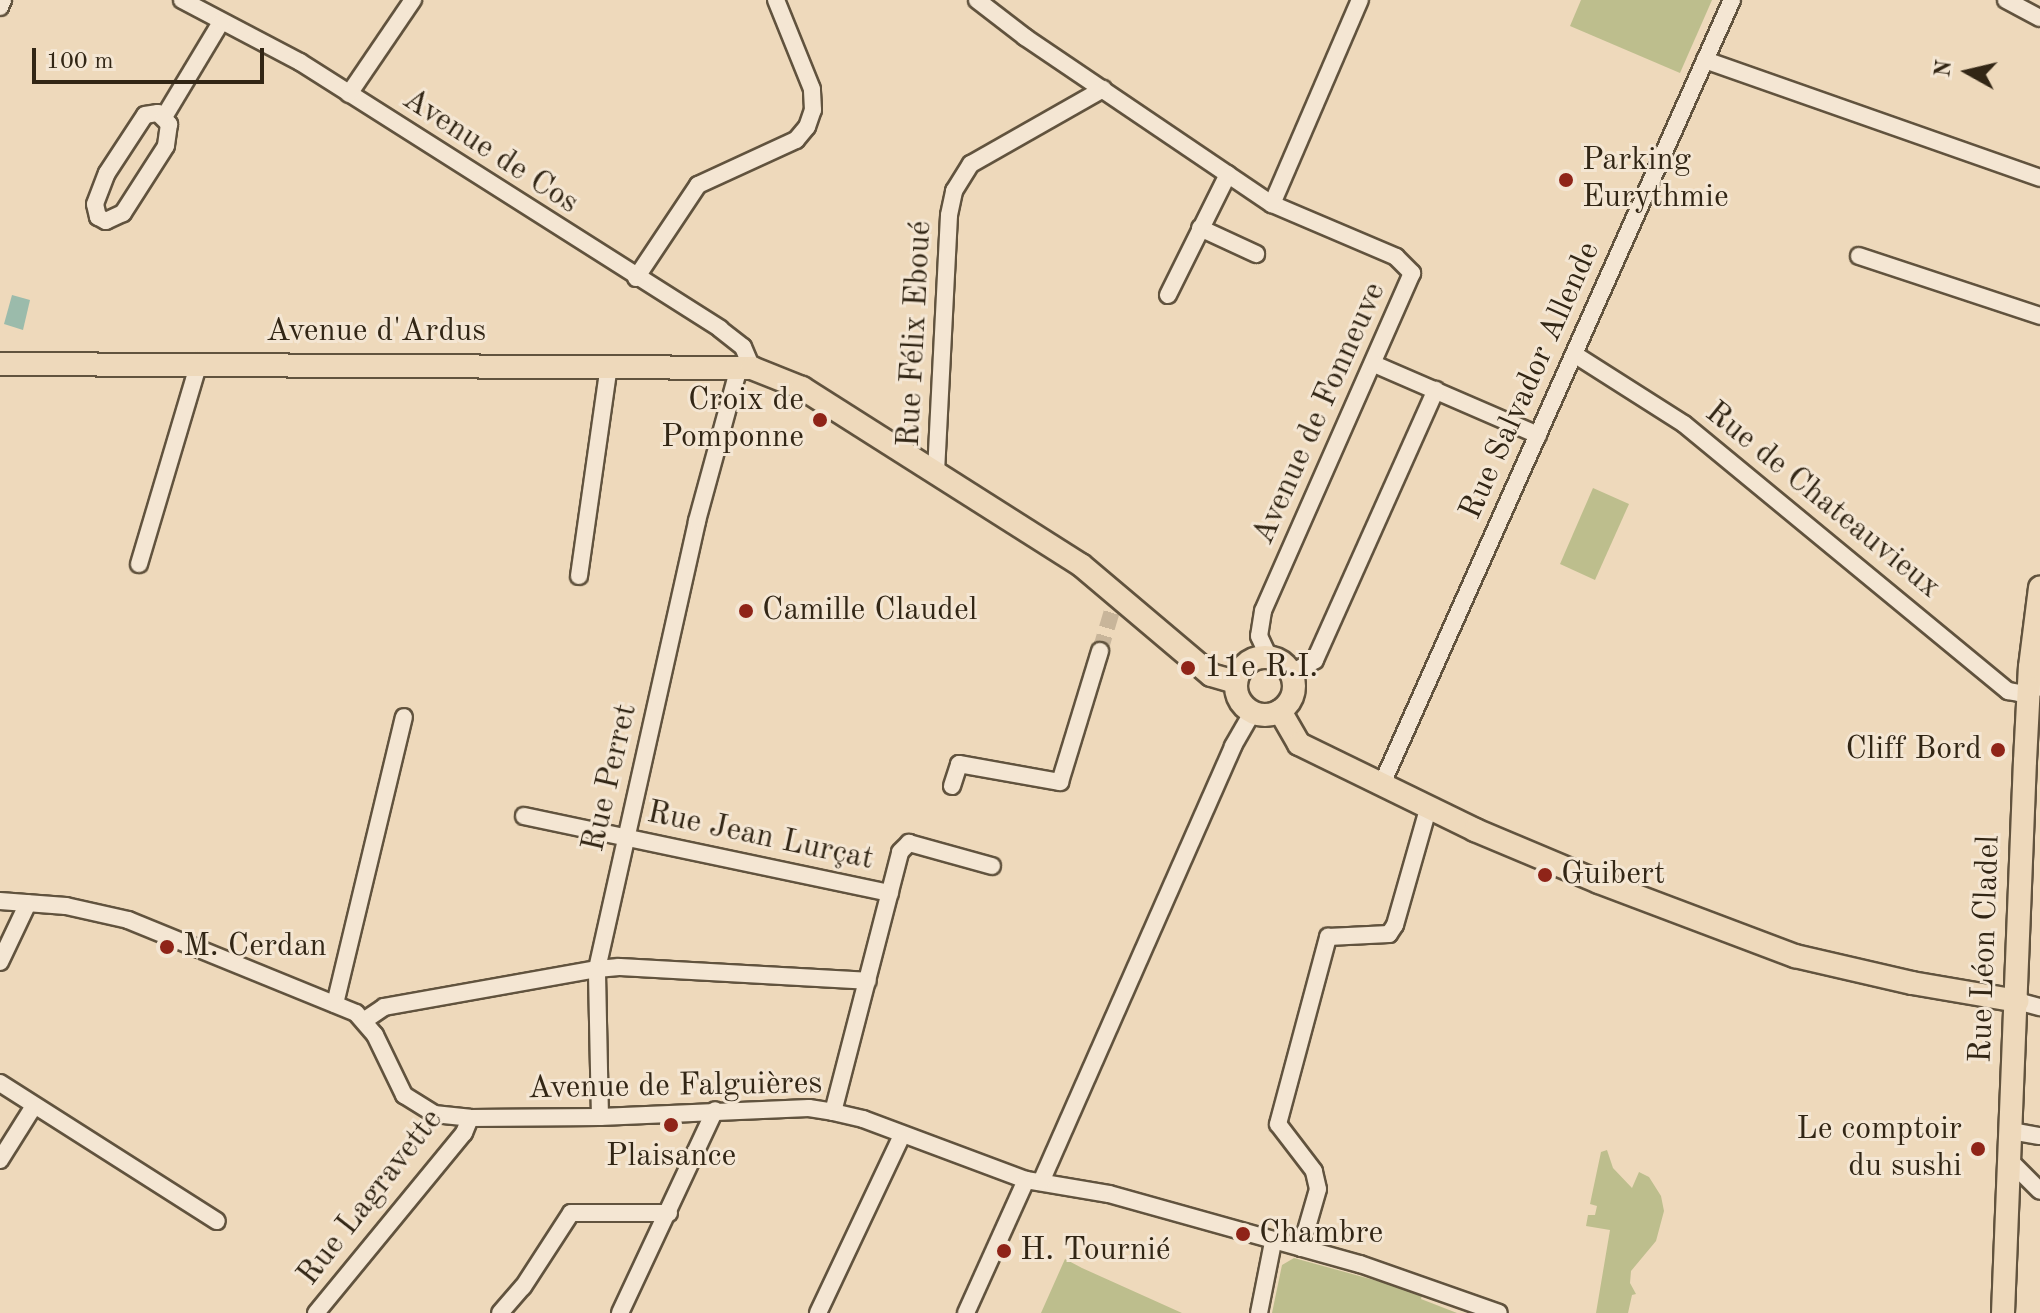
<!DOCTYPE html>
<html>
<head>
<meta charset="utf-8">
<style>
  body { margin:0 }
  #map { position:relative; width:2040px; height:1313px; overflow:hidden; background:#eed9bb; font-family:"Old Standard TT",serif }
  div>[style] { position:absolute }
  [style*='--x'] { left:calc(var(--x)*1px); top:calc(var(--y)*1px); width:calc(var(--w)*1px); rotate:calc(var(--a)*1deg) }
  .green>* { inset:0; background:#bdbe8d }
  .water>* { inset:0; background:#9bbbab }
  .minor-tunnel>* { height:16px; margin-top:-8px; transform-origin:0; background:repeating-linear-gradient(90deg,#c8b59a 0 16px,transparent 0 24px) }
  .roads { filter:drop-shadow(2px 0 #61533e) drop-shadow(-2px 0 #61533e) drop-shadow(0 2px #61533e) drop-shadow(0 -2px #61533e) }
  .minor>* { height:16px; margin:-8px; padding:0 8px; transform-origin:8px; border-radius:8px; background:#f4e6d3 }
  .major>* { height:22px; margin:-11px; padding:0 11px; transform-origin:11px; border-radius:11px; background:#eed9bb }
  .major>.ring { margin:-11px; padding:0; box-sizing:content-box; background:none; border:22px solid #eed9bb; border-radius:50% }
  .dots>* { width:22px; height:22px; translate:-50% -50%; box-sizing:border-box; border:4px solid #f4e6d3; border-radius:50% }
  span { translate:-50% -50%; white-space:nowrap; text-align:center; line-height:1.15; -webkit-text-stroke:6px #f4e6d3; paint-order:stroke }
  .street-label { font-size:32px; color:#322615 }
  .poi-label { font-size:32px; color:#322615 }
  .left { translate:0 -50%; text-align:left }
  .right { translate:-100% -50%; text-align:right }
  .north { position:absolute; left:1928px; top:32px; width:80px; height:80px; -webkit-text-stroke:6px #f4e6d3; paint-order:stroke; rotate:278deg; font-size:22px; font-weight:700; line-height:32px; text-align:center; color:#322615 }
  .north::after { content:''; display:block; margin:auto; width:28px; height:36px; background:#322615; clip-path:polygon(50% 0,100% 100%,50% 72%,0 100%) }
  .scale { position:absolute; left:32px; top:48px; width:232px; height:36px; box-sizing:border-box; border:4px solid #322615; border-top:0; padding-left:10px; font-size:24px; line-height:28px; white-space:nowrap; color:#322615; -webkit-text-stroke:6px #f4e6d3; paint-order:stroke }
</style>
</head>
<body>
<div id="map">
  <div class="green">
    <div style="clip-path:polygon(1581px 0,1712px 0,1680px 73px,1570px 26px)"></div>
    <div style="clip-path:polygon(1593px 488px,1629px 504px,1595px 580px,1560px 564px)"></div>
    <div style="clip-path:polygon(1607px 1150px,1613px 1168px,1632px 1188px,1639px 1172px,1649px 1177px,1661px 1196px,1664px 1211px,1656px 1241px,1631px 1271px,1630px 1283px,1636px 1294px,1632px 1295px,1628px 1313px,1596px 1313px,1610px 1230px,1586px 1226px,1588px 1215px,1595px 1215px,1597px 1206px,1590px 1204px,1601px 1152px)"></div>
    <div style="clip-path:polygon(1294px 1258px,1403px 1288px,1422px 1295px,1421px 1299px,1457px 1313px,1272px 1313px,1282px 1265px)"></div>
    <div style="clip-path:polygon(1065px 1259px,1082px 1268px,1182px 1313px,1041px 1313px)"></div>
  </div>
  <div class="water">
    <div style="clip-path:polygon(12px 295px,30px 300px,23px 330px,4px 324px)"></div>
  </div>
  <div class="minor-tunnel">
    <div style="--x:1100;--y:651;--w:59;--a:-73.4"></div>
  </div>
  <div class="roads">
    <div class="minor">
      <div style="--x:182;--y:0;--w:133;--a:27.7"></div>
      <div style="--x:300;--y:62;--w:498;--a:32.4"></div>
      <div style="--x:720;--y:329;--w:29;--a:38"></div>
      <div style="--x:743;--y:347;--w:23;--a:67"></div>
      <div style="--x:977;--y:0;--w:61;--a:37.6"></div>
      <div style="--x:1025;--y:37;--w:298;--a:34.1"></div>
      <div style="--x:1272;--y:204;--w:135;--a:23.1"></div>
      <div style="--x:1396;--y:257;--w:23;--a:45"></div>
      <div style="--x:1412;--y:273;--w:369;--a:113.8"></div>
      <div style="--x:1263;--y:611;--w:25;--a:99"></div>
      <div style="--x:1259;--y:636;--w:23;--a:65"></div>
      <div style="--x:2006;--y:0;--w:38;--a:28"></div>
      <div style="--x:0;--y:7;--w:8;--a:-67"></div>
      <div style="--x:1705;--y:60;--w:355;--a:19.4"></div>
      <div style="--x:349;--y:94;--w:114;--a:-55.8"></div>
      <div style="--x:158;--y:113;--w:16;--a:45"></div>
      <div style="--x:169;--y:124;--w:22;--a:98"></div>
      <div style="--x:166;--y:146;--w:80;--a:122.7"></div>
      <div style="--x:123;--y:213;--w:19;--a:155"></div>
      <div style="--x:106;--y:221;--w:9;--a:-153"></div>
      <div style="--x:98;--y:217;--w:13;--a:-103"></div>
      <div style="--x:95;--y:204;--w:33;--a:-69"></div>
      <div style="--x:107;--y:173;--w:69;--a:-56.8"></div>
      <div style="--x:145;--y:115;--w:13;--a:-9"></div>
      <div style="--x:164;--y:117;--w:111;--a:-59"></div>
      <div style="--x:1272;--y:204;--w:222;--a:-66.7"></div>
      <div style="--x:1200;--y:228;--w:62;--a:24.9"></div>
      <div style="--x:1859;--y:256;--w:191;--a:18.3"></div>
      <div style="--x:636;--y:278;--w:112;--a:-56.3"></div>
      <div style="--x:698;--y:185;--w:108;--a:-24.7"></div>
      <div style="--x:796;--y:140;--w:17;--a:-50"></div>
      <div style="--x:807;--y:127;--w:18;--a:-71"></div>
      <div style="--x:813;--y:110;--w:21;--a:-93"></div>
      <div style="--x:812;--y:89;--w:96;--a:-112"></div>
      <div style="--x:1168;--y:295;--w:135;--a:-63.6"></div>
      <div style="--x:1574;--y:354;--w:130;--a:32.5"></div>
      <div style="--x:1684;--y:424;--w:420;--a:39.5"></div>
      <div style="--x:2008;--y:691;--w:11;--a:10"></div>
      <div style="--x:2019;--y:693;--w:22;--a:-16"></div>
      <div style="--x:1374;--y:364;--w:179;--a:23.4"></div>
      <div style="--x:936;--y:472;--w:257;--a:-87.1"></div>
      <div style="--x:949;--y:215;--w:25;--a:-78"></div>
      <div style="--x:954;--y:191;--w:32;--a:-58"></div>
      <div style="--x:971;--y:164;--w:152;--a:-29.6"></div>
      <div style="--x:139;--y:564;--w:210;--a:-73.4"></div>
      <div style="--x:579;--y:576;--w:212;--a:-81.9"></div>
      <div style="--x:1291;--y:673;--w:27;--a:-28"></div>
      <div style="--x:1315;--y:660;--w:296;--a:-65.9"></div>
      <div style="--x:952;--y:786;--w:23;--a:-72"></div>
      <div style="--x:959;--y:764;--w:103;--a:10.1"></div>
      <div style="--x:1060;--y:782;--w:137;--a:-73"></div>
      <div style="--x:1381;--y:786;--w:861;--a:-65.94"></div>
      <div style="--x:524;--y:816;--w:374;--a:11.9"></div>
      <div style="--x:0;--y:901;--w:66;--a:4.3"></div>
      <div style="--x:66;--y:906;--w:64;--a:12.7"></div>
      <div style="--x:128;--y:920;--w:246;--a:22.2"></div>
      <div style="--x:356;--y:1013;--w:29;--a:49"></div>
      <div style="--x:375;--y:1035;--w:67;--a:64.2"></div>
      <div style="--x:404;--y:1095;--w:36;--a:32"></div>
      <div style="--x:434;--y:1114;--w:36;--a:6"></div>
      <div style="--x:470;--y:1118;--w:130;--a:-0.4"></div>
      <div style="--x:600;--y:1117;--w:209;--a:-2.5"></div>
      <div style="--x:809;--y:1108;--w:24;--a:9"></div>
      <div style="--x:833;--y:1112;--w:31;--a:13"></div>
      <div style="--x:863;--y:1119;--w:174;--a:20.5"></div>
      <div style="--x:1026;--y:1180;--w:84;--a:9.6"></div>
      <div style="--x:1109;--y:1194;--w:261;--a:15.6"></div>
      <div style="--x:1360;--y:1264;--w:147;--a:19.4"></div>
      <div style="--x:0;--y:962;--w:65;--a:-64.6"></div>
      <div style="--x:2017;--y:1001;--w:24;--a:15"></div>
      <div style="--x:335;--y:1004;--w:295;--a:-76.5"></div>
      <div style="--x:365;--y:1020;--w:23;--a:-34"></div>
      <div style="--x:384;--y:1007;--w:216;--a:-10.1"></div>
      <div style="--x:597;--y:969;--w:459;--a:-77.4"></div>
      <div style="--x:697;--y:521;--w:160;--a:-74.7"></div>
      <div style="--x:0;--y:1083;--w:257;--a:32.5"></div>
      <div style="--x:833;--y:1112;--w:268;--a:-75.5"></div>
      <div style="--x:900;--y:852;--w:13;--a:-45"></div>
      <div style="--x:909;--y:843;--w:86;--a:15.5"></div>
      <div style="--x:600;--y:1117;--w:148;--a:-91.2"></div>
      <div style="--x:597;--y:969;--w:22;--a:-5"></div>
      <div style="--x:619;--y:967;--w:249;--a:3.2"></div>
      <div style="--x:2011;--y:1131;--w:29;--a:10"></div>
      <div style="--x:0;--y:1160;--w:64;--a:-57.8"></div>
      <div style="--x:2010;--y:1161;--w:42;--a:45"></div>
      <div style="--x:1041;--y:1182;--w:476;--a:-66.2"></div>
      <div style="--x:1233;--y:746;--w:39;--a:-60"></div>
      <div style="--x:1301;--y:1248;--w:61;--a:-73.9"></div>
      <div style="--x:1318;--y:1189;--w:18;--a:-103"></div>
      <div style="--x:1314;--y:1171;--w:59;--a:-127.5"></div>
      <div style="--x:1278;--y:1124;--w:194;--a:-75"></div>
      <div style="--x:1328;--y:937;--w:61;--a:-2.8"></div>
      <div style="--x:1389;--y:934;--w:11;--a:-56"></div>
      <div style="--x:1395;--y:925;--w:121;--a:-74.1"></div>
      <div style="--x:316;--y:1313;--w:233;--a:-50.6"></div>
      <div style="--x:464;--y:1133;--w:16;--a:-68"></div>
      <div style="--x:500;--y:1313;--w:35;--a:-49"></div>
      <div style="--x:523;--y:1287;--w:88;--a:-57"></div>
      <div style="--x:571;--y:1213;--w:98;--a:0"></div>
      <div style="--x:620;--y:1313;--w:224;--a:-64.9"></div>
      <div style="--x:818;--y:1313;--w:197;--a:-64.7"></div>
      <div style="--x:966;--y:1313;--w:146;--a:-65.7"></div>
      <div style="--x:1259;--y:1313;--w:72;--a:-78.8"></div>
    </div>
    <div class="major">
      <div style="--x:0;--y:364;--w:752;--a:0.3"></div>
      <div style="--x:752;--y:368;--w:54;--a:21.8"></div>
      <div style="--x:802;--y:388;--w:330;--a:32.4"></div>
      <div style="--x:1081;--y:565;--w:170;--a:40.2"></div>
      <div style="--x:1211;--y:675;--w:26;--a:16"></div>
      <div class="ring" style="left:1236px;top:657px;width:36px;height:36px"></div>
      <div style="--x:1280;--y:711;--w:38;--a:60"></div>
      <div style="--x:1299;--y:744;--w:196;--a:26"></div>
      <div style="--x:1475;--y:830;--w:134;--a:22.8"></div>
      <div style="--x:1599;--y:882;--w:210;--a:20.7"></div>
      <div style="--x:1795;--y:956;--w:120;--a:13"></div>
      <div style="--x:1912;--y:983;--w:107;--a:9.7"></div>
      <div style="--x:2003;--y:1313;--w:552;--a:-87.72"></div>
      <div style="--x:2025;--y:761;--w:94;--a:-87"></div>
      <div style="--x:2030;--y:667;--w:80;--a:-82.8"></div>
    </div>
  </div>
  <div class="dots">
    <div style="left:1566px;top:180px;background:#8f2418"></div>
    <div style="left:820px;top:420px;background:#8f2418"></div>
    <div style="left:746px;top:611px;background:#8f2418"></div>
    <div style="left:1188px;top:668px;background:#8f2418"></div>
    <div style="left:1998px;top:750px;background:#8f2418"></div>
    <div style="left:1545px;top:875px;background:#8f2418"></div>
    <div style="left:167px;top:947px;background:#8f2418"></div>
    <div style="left:671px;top:1125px;background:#8f2418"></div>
    <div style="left:1978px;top:1149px;background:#8f2418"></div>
    <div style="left:1243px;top:1234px;background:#8f2418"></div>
    <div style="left:1004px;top:1251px;background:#8f2418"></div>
  </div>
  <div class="street-label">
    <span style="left:490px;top:152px;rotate:33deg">Avenue de Cos</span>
    <span style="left:376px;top:332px">Avenue d'Ardus</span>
    <span style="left:916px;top:334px;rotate:-87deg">Rue Félix Eboué</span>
    <span style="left:1531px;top:381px;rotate:-66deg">Rue Salvador Allende</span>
    <span style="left:1320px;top:414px;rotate:-66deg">Avenue de Fonneuve</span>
    <span style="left:1822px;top:501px;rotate:39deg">Rue de Chateauvieux</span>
    <span style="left:611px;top:778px;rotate:-77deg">Rue Perret</span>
    <span style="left:760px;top:837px;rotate:12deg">Rue Jean Lurçat</span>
    <span style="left:1986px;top:949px;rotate:-88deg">Rue Léon Cladel</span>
    <span style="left:675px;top:1087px;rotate:-1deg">Avenue de Falguières</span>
    <span style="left:371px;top:1198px;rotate:-52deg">Rue Lagravette</span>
  </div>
  <div class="poi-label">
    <span class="left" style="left:1582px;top:180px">Parking<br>Eurythmie</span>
    <span class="right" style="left:804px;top:420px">Croix de<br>Pomponne</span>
    <span class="left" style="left:762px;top:611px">Camille Claudel</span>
    <span class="left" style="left:1204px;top:668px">11e R.I.</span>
    <span class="right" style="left:1982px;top:750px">Cliff Bord</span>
    <span class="left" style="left:1561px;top:875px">Guibert</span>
    <span class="left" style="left:183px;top:947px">M. Cerdan</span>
    <span class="right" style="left:1962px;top:1149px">Le comptoir<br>du sushi</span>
    <span style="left:671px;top:1157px">Plaisance</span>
    <span class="left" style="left:1259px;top:1234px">Chambre</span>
    <span class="left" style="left:1020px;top:1251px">H. Tournié</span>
  </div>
  <div class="north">N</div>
  <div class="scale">100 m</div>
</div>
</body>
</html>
